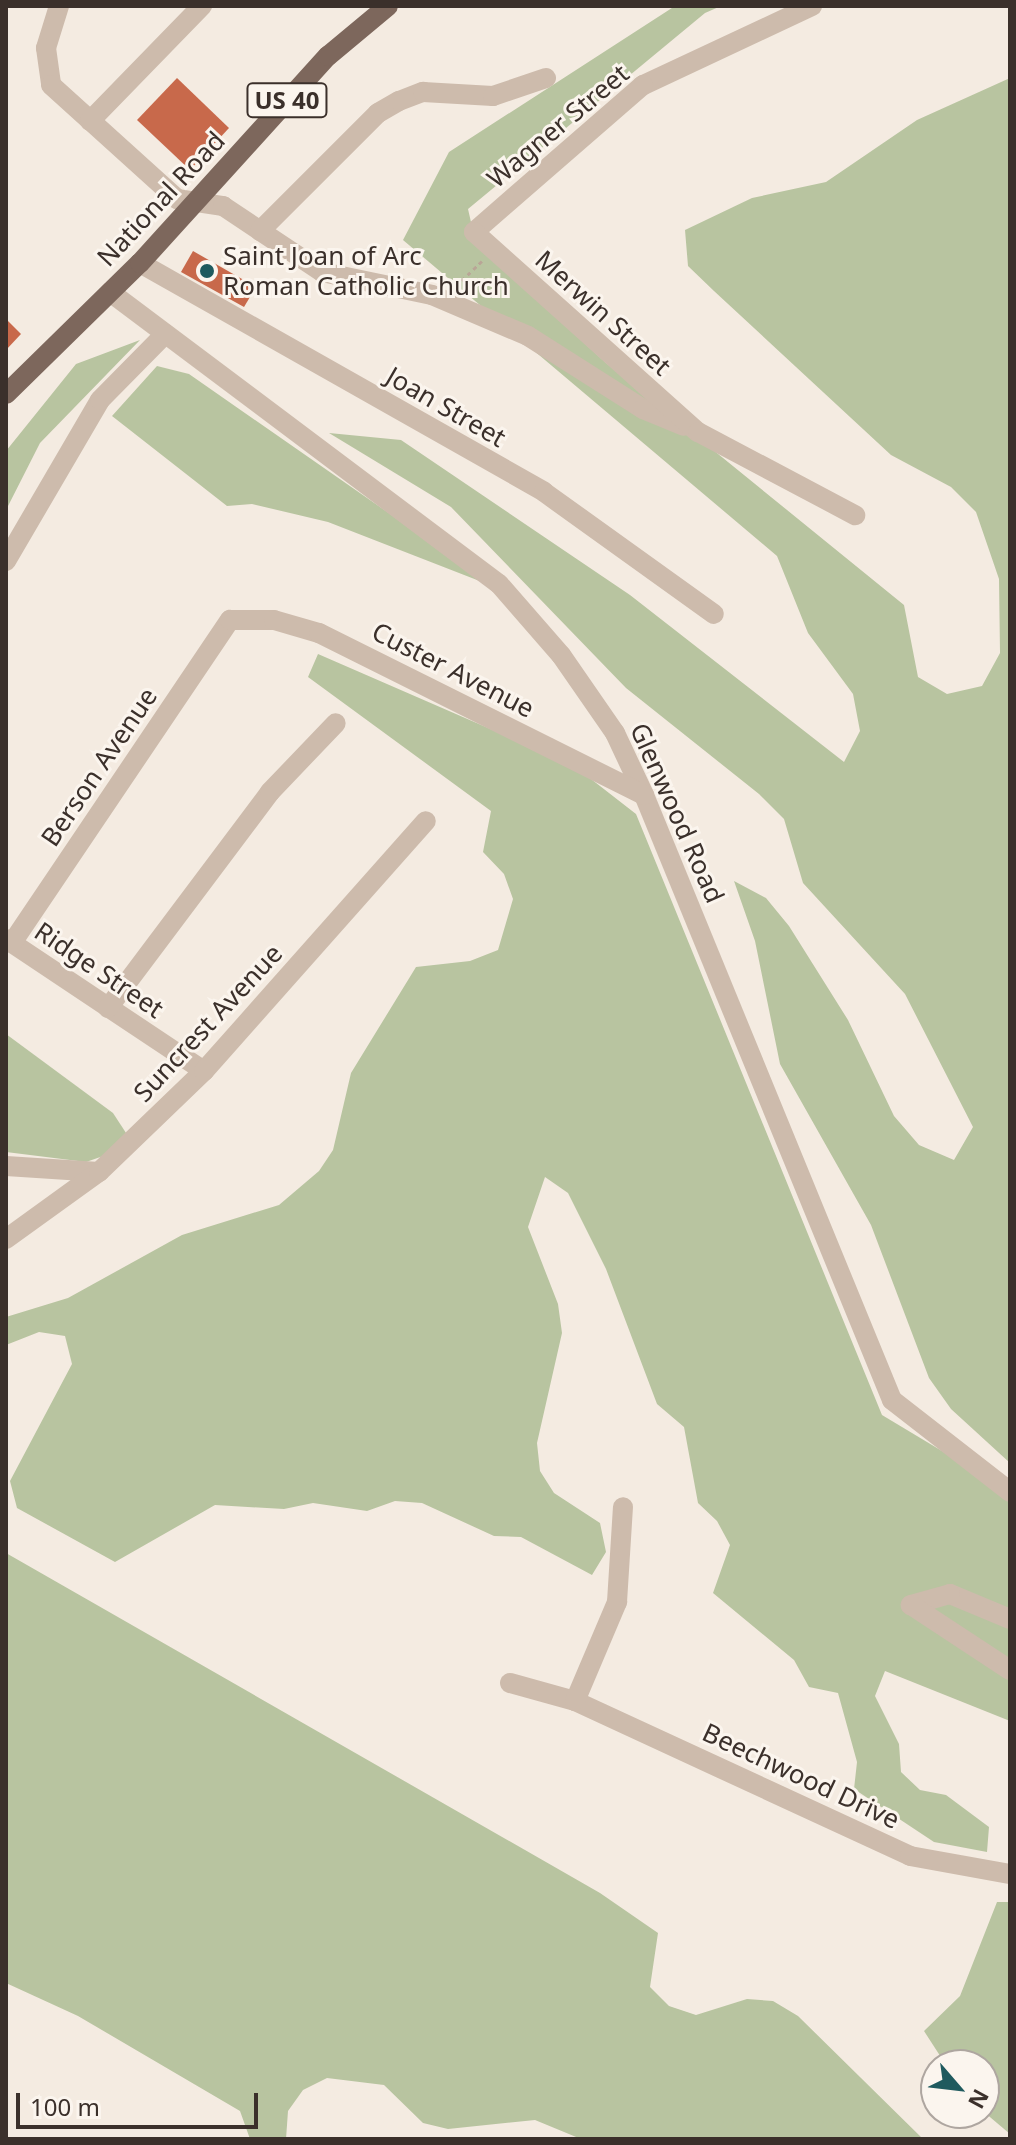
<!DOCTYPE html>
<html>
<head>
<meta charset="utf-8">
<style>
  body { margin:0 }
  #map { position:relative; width:1016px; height:2145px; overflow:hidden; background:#f4ebe1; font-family:"Noto Sans",sans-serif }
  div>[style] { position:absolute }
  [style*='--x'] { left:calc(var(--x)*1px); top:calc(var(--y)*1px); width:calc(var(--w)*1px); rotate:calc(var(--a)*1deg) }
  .green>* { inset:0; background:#b8c4a0 }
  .building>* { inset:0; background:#c8694b }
  .path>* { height:3px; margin-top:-1.5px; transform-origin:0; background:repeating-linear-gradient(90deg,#b9a596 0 4px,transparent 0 8px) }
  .minor>* { height:20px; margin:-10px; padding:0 10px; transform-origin:10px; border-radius:10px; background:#cdbbac }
  .major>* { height:20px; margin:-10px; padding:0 10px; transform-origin:10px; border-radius:10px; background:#7d675c }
  .dots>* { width:22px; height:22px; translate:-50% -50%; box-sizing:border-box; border:4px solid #fbf5ee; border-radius:50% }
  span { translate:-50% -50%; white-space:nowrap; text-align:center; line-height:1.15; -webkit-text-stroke:6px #fbf5ee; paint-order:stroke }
  .shield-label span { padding:2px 6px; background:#fbf5ee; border:2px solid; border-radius:6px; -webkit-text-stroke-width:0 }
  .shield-label { font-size:24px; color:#3b302b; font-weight:700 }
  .street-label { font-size:26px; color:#3b302b }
  .poi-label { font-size:26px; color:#3b302b }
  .left { translate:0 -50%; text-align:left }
  .frame { position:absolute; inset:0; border:8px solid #3b302b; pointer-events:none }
  .north { position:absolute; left:920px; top:2049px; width:80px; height:80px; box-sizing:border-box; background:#fbf5ee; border:2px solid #aea6a0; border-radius:50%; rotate:118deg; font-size:22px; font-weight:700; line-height:32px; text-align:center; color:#3b302b }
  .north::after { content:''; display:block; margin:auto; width:28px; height:36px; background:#1f5a5e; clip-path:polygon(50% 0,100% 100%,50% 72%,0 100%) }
  .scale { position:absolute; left:16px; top:2093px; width:242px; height:36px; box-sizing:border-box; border:4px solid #3b302b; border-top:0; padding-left:10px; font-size:24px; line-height:28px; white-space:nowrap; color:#3b302b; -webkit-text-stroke:6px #fbf5ee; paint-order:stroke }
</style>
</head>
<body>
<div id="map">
  <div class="green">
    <div style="clip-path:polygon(675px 6px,721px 6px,705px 13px,468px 209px,476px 244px,606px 363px,904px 605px,918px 677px,947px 694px,982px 686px,1000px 653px,999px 579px,976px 512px,951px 487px,891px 455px,714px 291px,688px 266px,685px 230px,752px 198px,826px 182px,917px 120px,1010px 78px,1010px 1463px,951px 1409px,929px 1378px,871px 1225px,780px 1064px,755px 941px,734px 881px,766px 898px,789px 926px,848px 1020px,894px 1116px,919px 1145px,954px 1160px,973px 1127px,905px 994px,803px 883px,784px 819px,759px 794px,626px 688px,451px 507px,329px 433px,401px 440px,630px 595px,844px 762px,860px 731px,853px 694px,808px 633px,777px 556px,403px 240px,449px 152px)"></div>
    <div style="clip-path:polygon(140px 340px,40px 443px,6px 510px,6px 451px,76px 364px)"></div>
    <div style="clip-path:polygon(157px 366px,189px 374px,495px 587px,328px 522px,252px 504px,227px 506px,112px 416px)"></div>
    <div style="clip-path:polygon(318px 654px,573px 765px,636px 814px,882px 1415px,982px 1475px,1010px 1502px,1010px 1721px,885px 1671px,875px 1696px,899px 1744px,901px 1772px,920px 1790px,946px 1795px,989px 1827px,987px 1852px,934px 1842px,854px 1789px,857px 1762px,838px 1693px,809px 1687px,794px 1660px,713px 1593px,730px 1545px,717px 1521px,698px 1503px,684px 1427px,657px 1404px,606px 1269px,568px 1193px,545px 1177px,528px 1227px,558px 1304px,562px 1333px,537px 1443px,540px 1471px,554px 1493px,600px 1523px,606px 1552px,592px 1575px,521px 1537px,494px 1536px,422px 1503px,395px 1501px,367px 1511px,313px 1503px,284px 1509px,215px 1505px,115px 1562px,17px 1508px,10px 1481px,72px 1364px,65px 1336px,39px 1332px,6px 1345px,6px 1317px,68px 1298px,182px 1235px,279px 1205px,319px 1171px,333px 1150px,351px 1073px,416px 967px,470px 961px,498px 950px,513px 899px,504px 874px,483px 852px,491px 811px,308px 677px)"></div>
    <div style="clip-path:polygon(6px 1034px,113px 1113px,128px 1136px,109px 1154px,86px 1162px,6px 1152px)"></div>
    <div style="clip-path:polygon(6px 1553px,600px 1893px,658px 1933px,650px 1987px,669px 2006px,696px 2015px,747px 1999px,773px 2001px,798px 2016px,923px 2139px,581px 2139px,535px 2120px,448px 2129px,423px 2123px,384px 2085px,327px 2078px,303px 2090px,288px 2111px,286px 2139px,250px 2139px,240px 2111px,78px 2016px,6px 1983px)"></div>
    <div style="clip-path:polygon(997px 1902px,1010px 1902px,1010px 2134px,984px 2112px,984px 2065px,946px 2065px,924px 2031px,960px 1996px)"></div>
  </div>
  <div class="building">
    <div style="clip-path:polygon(177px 78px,229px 128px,190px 170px,137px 120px)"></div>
    <div style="clip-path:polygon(193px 251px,256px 287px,244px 307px,181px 272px)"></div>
    <div style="clip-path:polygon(6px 319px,21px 334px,6px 350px)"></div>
  </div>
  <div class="path">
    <div style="--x:456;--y:286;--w:36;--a:-44"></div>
  </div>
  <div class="minor">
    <div style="--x:59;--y:6;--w:44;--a:107.2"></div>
    <div style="--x:46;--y:48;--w:37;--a:82"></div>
    <div style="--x:51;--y:85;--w:170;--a:42.1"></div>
    <div style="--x:177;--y:199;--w:47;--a:8.7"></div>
    <div style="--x:223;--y:206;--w:119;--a:33.7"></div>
    <div style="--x:322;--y:272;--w:112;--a:11.8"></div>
    <div style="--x:432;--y:295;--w:104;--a:23.1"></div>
    <div style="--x:528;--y:336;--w:136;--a:32.4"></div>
    <div style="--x:643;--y:409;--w:44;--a:22.5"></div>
    <div style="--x:812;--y:6;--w:187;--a:154.9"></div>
    <div style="--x:643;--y:85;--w:224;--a:139"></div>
    <div style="--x:474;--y:232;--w:300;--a:41.8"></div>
    <div style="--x:698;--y:432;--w:178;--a:27.9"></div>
    <div style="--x:90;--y:121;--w:161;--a:-45.8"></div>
    <div style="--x:260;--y:231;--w:167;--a:-45"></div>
    <div style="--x:378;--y:113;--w:24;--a:-30"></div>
    <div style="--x:399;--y:101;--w:26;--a:-21"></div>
    <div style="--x:423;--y:92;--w:70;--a:3.3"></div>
    <div style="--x:493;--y:96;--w:56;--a:-18.8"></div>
    <div style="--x:140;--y:263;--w:464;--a:29.5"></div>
    <div style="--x:544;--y:492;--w:209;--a:35.7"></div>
    <div style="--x:110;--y:292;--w:486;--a:36.9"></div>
    <div style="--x:499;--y:584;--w:94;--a:48.9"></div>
    <div style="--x:561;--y:655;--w:95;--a:55.3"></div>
    <div style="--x:615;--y:733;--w:68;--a:64.9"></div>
    <div style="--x:644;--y:795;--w:654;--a:67.71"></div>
    <div style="--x:892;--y:1400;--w:150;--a:37.9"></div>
    <div style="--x:6;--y:561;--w:186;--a:-59.7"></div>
    <div style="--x:100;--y:400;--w:93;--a:-45.4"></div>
    <div style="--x:6;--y:939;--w:238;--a:33.7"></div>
    <div style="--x:12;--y:943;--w:390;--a:-56"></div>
    <div style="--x:230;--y:620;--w:44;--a:0"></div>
    <div style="--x:274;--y:620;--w:47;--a:16.1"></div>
    <div style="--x:319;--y:633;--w:363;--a:26.5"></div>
    <div style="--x:108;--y:1008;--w:270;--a:-53.1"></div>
    <div style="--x:270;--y:792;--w:95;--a:-46.3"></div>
    <div style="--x:6;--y:1166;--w:93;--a:3.7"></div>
    <div style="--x:6;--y:1239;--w:115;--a:-35.8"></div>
    <div style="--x:99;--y:1172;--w:146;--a:-43.9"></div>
    <div style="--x:204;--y:1071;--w:334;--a:-48.4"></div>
    <div style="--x:1010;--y:1619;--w:65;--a:-157.4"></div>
    <div style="--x:950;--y:1594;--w:41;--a:164.2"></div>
    <div style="--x:911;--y:1605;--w:118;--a:33.3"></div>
    <div style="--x:510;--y:1683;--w:67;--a:15.5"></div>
    <div style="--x:575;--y:1701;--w:369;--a:24.8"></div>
    <div style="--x:910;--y:1856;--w:102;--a:10.2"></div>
    <div style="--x:575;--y:1701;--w:108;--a:-67"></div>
    <div style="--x:617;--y:1602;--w:95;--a:-86.4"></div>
  </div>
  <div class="major">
    <div style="--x:6;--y:394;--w:187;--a:-44.4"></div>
    <div style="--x:140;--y:263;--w:280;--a:-47.8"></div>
    <div style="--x:328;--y:56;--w:78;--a:-39.8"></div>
  </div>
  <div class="dots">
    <div style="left:207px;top:271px;background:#1f5a5e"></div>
  </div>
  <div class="shield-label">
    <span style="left:287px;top:100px">US 40</span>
  </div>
  <div class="street-label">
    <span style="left:558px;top:126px;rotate:-40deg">Wagner Street</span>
    <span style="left:161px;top:199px;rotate:-47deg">National Road</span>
    <span style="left:603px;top:313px;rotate:42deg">Merwin Street</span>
    <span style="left:446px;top:407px;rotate:30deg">Joan Street</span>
    <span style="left:453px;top:670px;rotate:27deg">Custer Avenue</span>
    <span style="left:99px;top:767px;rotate:-56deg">Berson Avenue</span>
    <span style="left:677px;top:813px;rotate:66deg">Glenwood Road</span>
    <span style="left:99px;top:970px;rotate:34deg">Ridge Street</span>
    <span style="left:208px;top:1023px;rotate:-47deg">Suncrest Avenue</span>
    <span style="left:801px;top:1776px;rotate:25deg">Beechwood Drive</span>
  </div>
  <div class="poi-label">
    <span class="left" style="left:223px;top:271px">Saint Joan of Arc<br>Roman Catholic Church</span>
  </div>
  <div class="frame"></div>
  <div class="north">N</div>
  <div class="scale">100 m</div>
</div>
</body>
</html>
